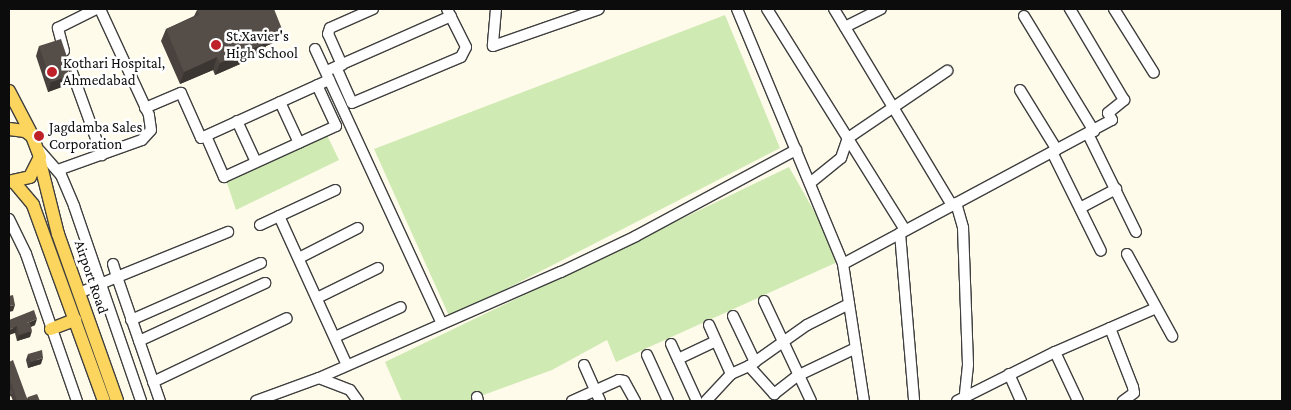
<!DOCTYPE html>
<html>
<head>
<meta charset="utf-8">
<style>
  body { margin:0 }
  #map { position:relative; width:1291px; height:410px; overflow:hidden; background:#fffbeb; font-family:"Crimson Pro",serif }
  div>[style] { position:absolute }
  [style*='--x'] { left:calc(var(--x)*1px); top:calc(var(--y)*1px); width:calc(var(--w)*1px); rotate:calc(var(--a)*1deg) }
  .green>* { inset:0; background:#d0eab4 }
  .roads { filter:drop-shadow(1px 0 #3f3f3f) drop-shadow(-1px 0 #3f3f3f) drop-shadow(0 1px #3f3f3f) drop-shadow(0 -1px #3f3f3f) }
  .minor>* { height:10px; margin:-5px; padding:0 5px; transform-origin:5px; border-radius:5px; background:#fff }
  .major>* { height:12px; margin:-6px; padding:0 6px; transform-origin:6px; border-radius:6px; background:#fcd55e }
  .wall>* { inset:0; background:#49423e }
  .shaded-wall>* { inset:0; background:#3c3632 }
  .building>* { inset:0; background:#554d48 }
  .dots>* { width:14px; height:14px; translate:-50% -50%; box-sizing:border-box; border:2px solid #fff; border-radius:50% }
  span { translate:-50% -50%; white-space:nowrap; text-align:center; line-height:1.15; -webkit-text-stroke:5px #fff; paint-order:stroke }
  .poi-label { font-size:15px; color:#0c0c0c }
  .left { translate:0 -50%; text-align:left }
  .street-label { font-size:15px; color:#0c0c0c }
  .frame { position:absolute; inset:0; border:10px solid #0c0c0c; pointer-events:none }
</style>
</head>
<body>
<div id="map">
  <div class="green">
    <div style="clip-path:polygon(725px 15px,780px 148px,450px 318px,374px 149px)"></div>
    <div style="clip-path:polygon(324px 129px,339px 160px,236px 210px,226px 180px)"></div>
    <div style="clip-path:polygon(789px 167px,842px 260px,616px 362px,607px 340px,552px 370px,467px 401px,402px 401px,385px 362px)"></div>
  </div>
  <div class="roads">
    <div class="minor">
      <div style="--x:496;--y:9;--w:37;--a:95"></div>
      <div style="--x:493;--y:46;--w:112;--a:-19.2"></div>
      <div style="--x:737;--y:9;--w:276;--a:67.4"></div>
      <div style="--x:843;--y:264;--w:139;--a:81.3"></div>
      <div style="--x:767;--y:9;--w:261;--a:58"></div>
      <div style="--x:834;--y:9;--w:229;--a:59"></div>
      <div style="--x:1114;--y:9;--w:75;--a:58"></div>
      <div style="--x:1024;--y:16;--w:135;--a:58.7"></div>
      <div style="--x:845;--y:27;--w:40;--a:-26.6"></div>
      <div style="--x:315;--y:49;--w:301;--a:65.2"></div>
      <div style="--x:64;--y:51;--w:24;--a:-105"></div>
      <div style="--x:58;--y:28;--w:42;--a:-26.6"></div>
      <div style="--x:69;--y:64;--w:97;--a:70.1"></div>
      <div style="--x:342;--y:65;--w:34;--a:-114"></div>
      <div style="--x:328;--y:34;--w:6;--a:-72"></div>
      <div style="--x:330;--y:28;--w:47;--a:-23.8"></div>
      <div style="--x:336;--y:67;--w:39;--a:66"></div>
      <div style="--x:352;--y:103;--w:118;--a:-22.9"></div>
      <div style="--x:461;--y:57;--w:11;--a:-63"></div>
      <div style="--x:466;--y:47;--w:42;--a:-116.6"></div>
      <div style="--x:331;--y:69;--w:131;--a:-23.8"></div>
      <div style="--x:1020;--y:90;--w:70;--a:58.3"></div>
      <div style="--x:280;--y:102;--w:45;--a:65.1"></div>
      <div style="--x:145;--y:108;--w:39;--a:-23"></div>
      <div style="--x:181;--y:93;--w:49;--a:66"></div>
      <div style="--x:201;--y:138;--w:141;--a:-24.4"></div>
      <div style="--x:237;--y:121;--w:45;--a:65.1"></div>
      <div style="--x:1088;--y:134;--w:109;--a:63.9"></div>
      <div style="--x:206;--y:136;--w:45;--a:66.3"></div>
      <div style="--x:224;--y:177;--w:123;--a:-24.5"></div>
      <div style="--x:336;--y:126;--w:45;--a:-114.9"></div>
      <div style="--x:40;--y:151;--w:32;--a:49"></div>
      <div style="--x:61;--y:175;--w:34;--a:67"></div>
      <div style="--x:74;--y:206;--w:206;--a:71"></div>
      <div style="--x:1052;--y:152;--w:110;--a:63.7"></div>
      <div style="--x:58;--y:170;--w:89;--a:-19.7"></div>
      <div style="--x:142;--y:140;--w:13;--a:-48"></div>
      <div style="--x:151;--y:130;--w:15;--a:-98"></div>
      <div style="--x:149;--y:115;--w:117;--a:-114.8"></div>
      <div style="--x:810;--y:183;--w:40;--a:-39"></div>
      <div style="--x:841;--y:158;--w:21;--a:-71"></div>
      <div style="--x:848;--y:138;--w:120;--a:-34.1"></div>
      <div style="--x:956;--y:203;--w:26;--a:74"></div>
      <div style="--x:963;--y:228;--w:137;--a:87.9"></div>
      <div style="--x:968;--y:365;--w:36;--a:96"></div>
      <div style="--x:1080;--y:208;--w:41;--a:-27.8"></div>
      <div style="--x:279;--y:216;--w:164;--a:65.5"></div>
      <div style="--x:9;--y:219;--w:39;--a:64"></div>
      <div style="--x:26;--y:254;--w:156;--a:70.9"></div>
      <div style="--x:260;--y:225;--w:83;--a:-25"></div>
      <div style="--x:900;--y:233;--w:169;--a:85.2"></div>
      <div style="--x:1127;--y:254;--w:94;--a:61.2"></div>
      <div style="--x:299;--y:258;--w:66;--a:-27"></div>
      <div style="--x:113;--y:264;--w:14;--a:73"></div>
      <div style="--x:117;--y:277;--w:120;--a:-22.1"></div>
      <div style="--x:843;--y:264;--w:305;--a:-28.2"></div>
      <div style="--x:1112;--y:120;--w:8;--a:-120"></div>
      <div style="--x:1108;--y:113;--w:21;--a:-39"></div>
      <div style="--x:1124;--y:100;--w:106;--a:-120.7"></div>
      <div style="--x:79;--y:293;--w:41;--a:-22.8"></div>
      <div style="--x:117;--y:277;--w:131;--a:70.9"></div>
      <div style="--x:317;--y:298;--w:68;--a:-26.2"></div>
      <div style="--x:764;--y:301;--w:110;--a:64.8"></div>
      <div style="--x:733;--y:316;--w:51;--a:64.4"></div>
      <div style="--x:131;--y:320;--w:142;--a:-23.7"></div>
      <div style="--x:709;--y:325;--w:54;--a:65.8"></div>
      <div style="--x:1110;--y:328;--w:63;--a:68.7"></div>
      <div style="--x:1133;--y:387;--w:6;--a:81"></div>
      <div style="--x:1134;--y:393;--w:14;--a:144"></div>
      <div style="--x:335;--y:337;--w:72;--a:-24.4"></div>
      <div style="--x:139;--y:341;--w:139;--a:-24.7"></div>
      <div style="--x:671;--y:344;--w:63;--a:65.5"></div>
      <div style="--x:1055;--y:352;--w:54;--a:64.9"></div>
      <div style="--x:647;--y:355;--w:51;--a:65.5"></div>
      <div style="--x:678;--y:359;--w:42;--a:-25.3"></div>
      <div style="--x:584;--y:365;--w:39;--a:66"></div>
      <div style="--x:749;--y:366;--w:71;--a:-35.3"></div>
      <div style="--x:807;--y:325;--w:47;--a:-26.6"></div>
      <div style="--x:1009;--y:374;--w:30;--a:66"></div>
      <div style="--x:319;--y:378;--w:33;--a:21"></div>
      <div style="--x:350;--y:390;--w:14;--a:54"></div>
      <div style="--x:153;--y:382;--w:148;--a:-25.5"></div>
      <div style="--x:477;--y:397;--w:4;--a:76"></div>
      <div style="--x:256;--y:401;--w:67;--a:-20.1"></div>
      <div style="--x:319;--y:378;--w:264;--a:-23.7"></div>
      <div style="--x:561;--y:272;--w:83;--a:-25.6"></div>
      <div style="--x:636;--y:236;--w:182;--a:-28.3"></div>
      <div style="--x:572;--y:401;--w:51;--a:-24.1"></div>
      <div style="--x:619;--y:380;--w:5;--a:11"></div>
      <div style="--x:624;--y:381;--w:23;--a:61"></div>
      <div style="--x:706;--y:401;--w:37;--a:-47"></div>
      <div style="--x:731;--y:374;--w:20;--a:-24"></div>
      <div style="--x:749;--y:366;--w:38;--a:48"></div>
      <div style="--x:774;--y:394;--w:29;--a:-38"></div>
      <div style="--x:797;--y:376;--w:65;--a:-25.4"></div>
      <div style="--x:957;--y:401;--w:110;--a:-26.6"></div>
      <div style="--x:1055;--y:352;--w:110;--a:-23.5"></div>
    </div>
    <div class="major">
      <div style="--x:9;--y:91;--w:50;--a:62.4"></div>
      <div style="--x:9;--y:129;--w:16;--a:7"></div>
      <div style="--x:25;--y:131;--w:9;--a:36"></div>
      <div style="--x:32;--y:136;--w:22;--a:69"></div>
      <div style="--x:40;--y:157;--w:22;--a:117"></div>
      <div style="--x:30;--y:177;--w:22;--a:167"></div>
      <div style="--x:40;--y:162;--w:74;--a:76"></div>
      <div style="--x:58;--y:234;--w:177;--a:70.5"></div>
      <div style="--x:14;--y:182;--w:30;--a:50"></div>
      <div style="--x:33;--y:205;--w:208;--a:70.1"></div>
      <div style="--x:51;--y:329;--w:26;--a:-21"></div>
    </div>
  </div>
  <div class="wall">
    <div style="clip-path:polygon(197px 10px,282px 29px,278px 41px,266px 46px,263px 54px,215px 75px,213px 70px,180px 84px,161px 41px,166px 29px,194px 16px)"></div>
    <div style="clip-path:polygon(39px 46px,70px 84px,48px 92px,36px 56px)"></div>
    <div style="clip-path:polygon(9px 320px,35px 325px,31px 327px,30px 337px,17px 341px,15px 333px)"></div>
    <div style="clip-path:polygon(28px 354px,41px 364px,28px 368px,26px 360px)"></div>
    <div style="clip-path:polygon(9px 362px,27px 399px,28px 397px,40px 401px,13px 401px,11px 396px,9px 397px)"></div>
  </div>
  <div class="shaded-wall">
    <div style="clip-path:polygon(282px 29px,278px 41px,266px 46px,263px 54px,215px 75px,220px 63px,265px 36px)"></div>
    <div style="clip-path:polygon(217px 57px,213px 70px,180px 84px,184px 72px)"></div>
    <div style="clip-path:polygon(73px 75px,70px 84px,48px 92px,51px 82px)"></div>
    <div style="clip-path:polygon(15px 305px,13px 311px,9px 312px,9px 306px)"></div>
    <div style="clip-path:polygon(37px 319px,35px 325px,24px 329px,27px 323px)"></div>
    <div style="clip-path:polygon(17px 326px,15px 333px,9px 335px,9px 330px)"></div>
    <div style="clip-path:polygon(32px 331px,30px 337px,17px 341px,19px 335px)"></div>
    <div style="clip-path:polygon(43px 358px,41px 364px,28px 368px,31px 362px)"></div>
  </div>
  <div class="building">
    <div style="clip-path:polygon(200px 9px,274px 9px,282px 29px,265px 36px,268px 42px,220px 63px,217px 57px,184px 72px,166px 29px,199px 15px,197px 10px)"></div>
    <div style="clip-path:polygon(61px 39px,73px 75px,51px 82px,39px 46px)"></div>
    <div style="clip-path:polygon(13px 295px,15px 305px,9px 306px,9px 296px)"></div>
    <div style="clip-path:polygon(34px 310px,37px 319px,27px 323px,30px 323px,32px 331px,19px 335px,17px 326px,9px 330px,9px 320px)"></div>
    <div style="clip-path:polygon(42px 350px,43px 358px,31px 362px,28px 354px)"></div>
    <div style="clip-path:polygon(13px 360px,28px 401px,17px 401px,9px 376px,9px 362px)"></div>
    <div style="clip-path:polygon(12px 390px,13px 393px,9px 395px,9px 391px)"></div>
    <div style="clip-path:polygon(37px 394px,40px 401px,30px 401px,28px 397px)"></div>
  </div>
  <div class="dots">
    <div style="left:216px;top:45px;background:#bf2129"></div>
    <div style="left:52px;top:72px;background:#bf2129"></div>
    <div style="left:39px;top:136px;background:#bf2129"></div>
  </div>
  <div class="poi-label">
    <span class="left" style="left:226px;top:45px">St.Xavier's<br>High School</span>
    <span class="left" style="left:63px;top:72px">Kothari Hospital,<br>Ahmedabad</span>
    <span class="left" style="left:49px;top:136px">Jagdamba Sales<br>Corporation</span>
  </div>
  <div class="street-label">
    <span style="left:91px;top:277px;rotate:71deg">Airport Road</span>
  </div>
  <div class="frame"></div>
</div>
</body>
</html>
